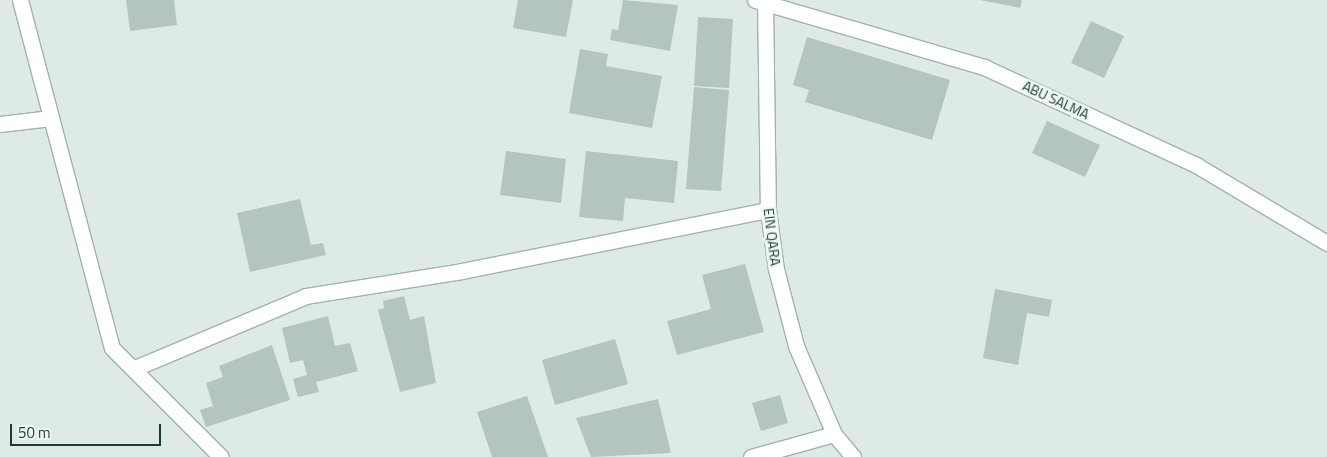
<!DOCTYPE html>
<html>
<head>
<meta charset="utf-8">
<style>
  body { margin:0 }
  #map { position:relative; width:1327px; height:457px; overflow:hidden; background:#deebe4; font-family:"Titillium Web",sans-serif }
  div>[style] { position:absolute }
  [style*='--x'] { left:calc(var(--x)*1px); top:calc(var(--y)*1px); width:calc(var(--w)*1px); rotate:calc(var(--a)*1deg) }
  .building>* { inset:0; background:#b3c5bd }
  .roads { filter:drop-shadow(1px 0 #a1b3ab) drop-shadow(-1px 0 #a1b3ab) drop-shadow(0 1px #a1b3ab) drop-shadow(0 -1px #a1b3ab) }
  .street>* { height:15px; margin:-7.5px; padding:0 7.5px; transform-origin:7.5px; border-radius:7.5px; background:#fff }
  span { translate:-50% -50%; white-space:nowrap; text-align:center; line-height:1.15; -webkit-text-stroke:5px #eef7f2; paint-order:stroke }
  .street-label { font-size:14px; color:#1f3b31 }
  .scale { position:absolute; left:10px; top:424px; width:151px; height:22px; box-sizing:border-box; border:2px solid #1f3b31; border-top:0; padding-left:6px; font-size:15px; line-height:18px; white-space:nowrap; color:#1f3b31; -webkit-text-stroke:4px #eef7f2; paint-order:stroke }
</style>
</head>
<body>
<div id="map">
  <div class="building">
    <div style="clip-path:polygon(126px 0,174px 0,177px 25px,130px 31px)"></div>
    <div style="clip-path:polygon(518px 0,573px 0,566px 37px,513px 28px)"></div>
    <div style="clip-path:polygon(623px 0,678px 5px,670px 51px,610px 40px,612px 29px,618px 30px)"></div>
    <div style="clip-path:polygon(980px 0,1022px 0,1020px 8px)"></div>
    <div style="clip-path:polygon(698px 17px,733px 19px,729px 88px,694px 86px)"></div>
    <div style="clip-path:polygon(1091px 21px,1124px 36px,1104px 78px,1071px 63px)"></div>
    <div style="clip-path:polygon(807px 37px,950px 80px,932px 140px,805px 102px,809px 90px,793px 85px)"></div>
    <div style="clip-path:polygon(580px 49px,608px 54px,606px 66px,662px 76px,652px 128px,569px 113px)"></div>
    <div style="clip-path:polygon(694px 87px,729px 90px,721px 191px,686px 189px)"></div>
    <div style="clip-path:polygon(1047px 121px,1100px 145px,1085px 177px,1032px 153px)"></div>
    <div style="clip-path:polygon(506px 151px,566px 159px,561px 203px,500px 195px)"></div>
    <div style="clip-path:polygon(586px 151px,678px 161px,674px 203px,625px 198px,623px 221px,579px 217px)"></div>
    <div style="clip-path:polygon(300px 199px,311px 245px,323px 243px,326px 255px,250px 272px,237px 213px)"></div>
    <div style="clip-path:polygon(745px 264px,764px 332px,677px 355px,667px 321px,711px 309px,702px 275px)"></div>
    <div style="clip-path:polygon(995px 289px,1052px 300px,1049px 317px,1027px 313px,1018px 365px,983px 358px)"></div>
    <div style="clip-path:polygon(404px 296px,410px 320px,424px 316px,436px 383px,400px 392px,378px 310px,384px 308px,383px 301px)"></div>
    <div style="clip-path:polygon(328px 316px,335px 346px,350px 343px,358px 371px,316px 382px,319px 392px,298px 397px,293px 379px,307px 375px,303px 360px,290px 363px,282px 328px)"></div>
    <div style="clip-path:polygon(615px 339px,628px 384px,555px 405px,542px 360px)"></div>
    <div style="clip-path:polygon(272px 345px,290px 400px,206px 427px,200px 410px,213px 406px,206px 383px,223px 377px,219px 366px)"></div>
    <div style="clip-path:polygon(780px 395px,788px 423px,761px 431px,752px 403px)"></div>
    <div style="clip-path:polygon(527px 396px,548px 457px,492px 457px,477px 412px)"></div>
    <div style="clip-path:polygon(658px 399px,671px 453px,591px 457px,576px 418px)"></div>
  </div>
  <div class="roads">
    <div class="street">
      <div style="--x:20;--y:0;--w:360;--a:75.2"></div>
      <div style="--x:112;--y:348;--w:154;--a:45"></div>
      <div style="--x:755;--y:0;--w:239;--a:16.3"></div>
      <div style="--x:984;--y:67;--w:234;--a:24.8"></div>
      <div style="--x:1196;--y:165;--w:152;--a:30.8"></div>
      <div style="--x:765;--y:0;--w:210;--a:89.2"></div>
      <div style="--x:768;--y:210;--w:60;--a:82.3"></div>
      <div style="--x:776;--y:269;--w:80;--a:75.4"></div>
      <div style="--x:796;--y:346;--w:96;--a:66.6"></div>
      <div style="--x:834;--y:434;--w:30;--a:50"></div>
      <div style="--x:0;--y:124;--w:51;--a:-6.7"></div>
      <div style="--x:135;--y:368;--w:186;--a:-22.8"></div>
      <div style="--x:306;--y:296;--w:158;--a:-9.1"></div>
      <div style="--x:462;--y:271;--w:312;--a:-11.3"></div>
      <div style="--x:751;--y:457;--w:86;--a:-15.5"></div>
    </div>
  </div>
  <div class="street-label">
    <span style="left:1056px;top:100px;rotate:25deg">ABU SALMA</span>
    <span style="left:772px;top:237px;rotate:83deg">EIN QARA</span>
  </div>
  <div class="scale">50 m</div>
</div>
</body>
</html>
